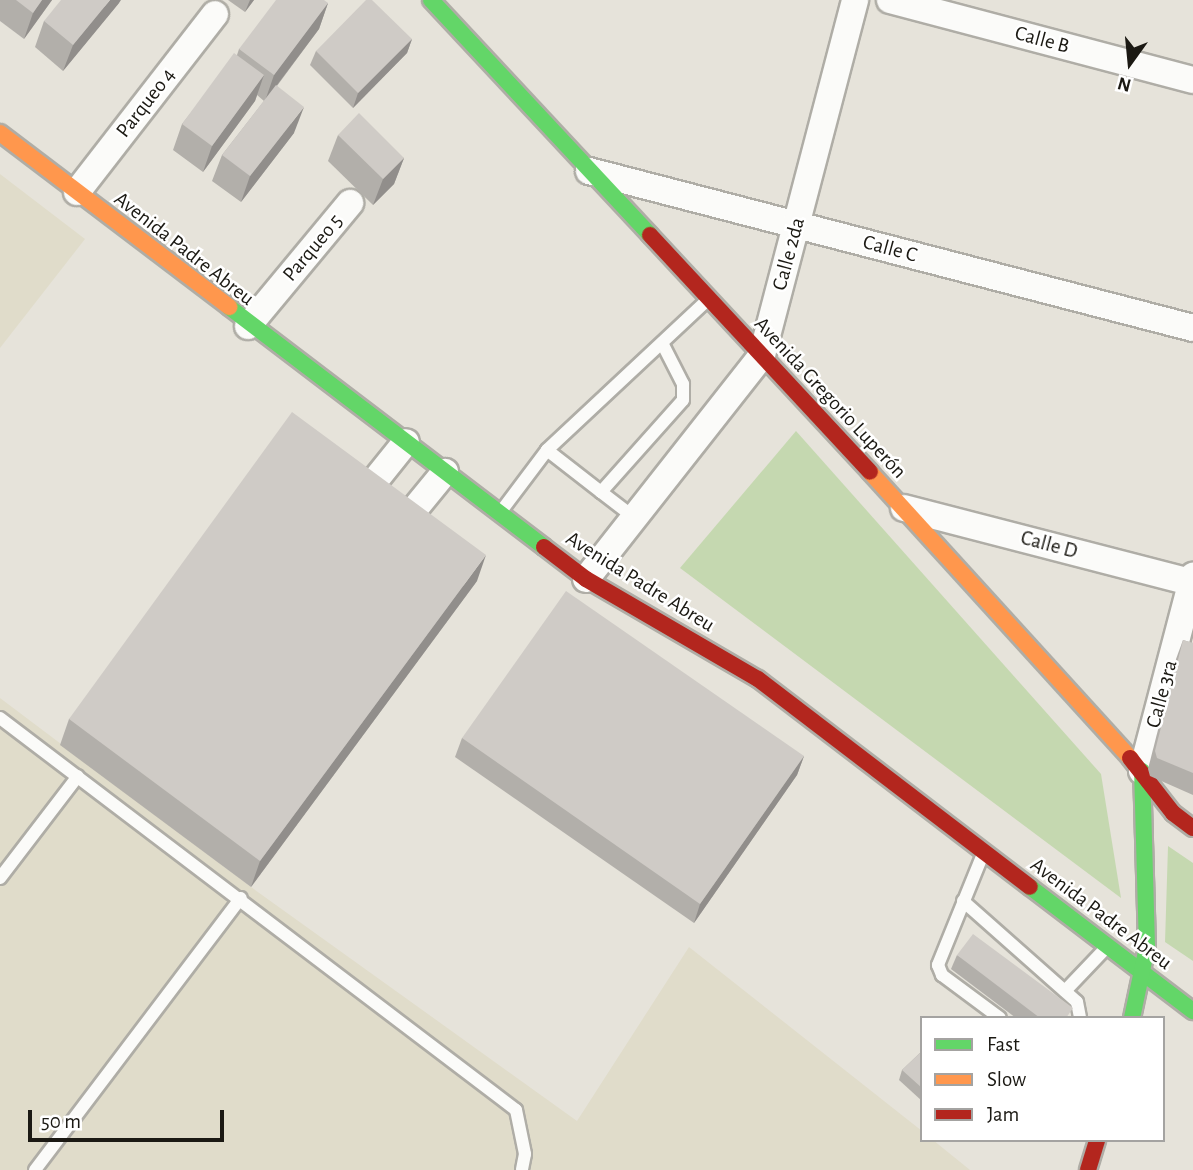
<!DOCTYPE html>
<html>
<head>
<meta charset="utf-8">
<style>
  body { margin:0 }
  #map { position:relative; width:1193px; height:1170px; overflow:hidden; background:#e6e3da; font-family:"Alegreya Sans",sans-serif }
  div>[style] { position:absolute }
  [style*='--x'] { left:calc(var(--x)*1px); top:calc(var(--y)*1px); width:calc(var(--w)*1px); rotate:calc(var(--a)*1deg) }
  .built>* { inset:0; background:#e0dcca }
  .green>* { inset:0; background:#c5d8b0 }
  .roads { filter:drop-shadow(2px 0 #afada6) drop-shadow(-2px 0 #afada6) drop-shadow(0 2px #afada6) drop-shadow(0 -2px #afada6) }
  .lane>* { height:12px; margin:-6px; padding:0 6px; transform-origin:6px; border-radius:6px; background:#fbfbf9 }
  .street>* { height:26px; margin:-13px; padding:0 13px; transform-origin:13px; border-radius:13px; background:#fbfbf9 }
  .fast>* { height:16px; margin:-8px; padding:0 8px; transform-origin:8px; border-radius:8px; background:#63d668 }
  .slow>* { height:16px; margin:-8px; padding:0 8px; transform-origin:8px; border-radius:8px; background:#ff974d }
  .jam>* { height:16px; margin:-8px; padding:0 8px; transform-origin:8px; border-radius:8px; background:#b3261e }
  .wall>* { inset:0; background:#b2afaa }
  .shaded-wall>* { inset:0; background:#918e8b }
  .building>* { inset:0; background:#cfcbc6 }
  span { translate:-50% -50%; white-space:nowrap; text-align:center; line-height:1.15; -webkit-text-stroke:5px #fff; paint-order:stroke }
  .street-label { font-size:21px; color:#1b1913 }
  .legend { position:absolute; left:920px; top:1016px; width:245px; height:126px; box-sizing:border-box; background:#fff; border:2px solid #a4a3a1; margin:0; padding:9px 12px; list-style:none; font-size:21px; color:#1b1913 }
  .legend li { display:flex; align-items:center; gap:14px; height:35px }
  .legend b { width:35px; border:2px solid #a4a3a1 }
  .north { position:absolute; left:1095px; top:28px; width:70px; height:70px; -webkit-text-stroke:5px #fff; paint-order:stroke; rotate:195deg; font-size:19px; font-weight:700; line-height:28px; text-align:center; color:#1b1913 }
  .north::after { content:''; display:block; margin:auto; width:24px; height:32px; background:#1b1913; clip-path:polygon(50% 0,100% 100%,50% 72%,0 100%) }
  .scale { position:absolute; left:28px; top:1110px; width:196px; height:32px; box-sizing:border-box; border:4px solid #1b1913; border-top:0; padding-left:9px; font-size:21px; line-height:24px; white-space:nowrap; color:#1b1913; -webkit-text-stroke:5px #fff; paint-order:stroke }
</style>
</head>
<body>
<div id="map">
  <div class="built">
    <div style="clip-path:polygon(0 174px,85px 239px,0 348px)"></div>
    <div style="clip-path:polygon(0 698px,251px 887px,577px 1121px,689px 947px,922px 1131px,922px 1140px,933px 1140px,970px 1170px,0 1170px)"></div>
  </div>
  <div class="green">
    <div style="clip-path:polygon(796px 431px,1101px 774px,1121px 898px,680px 568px)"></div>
    <div style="clip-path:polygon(1168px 846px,1193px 863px,1193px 961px,1165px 942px)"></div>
  </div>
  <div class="roads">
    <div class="lane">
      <div style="--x:547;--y:450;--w:68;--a:37.9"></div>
      <div style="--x:601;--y:492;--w:123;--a:-48.3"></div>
      <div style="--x:683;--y:400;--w:16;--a:-90"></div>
      <div style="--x:683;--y:384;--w:44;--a:-117.1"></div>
      <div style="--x:601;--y:492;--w:44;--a:37.6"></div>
      <div style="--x:502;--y:510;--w:75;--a:-53.1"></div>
      <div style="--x:547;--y:450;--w:218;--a:-43.1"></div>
      <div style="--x:0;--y:718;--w:648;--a:37.22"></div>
      <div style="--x:516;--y:1110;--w:45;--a:78.4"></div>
      <div style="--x:525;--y:1154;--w:16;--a:101"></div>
      <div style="--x:983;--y:854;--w:120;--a:112.1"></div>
      <div style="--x:938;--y:965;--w:11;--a:68"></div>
      <div style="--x:942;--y:975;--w:72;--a:36.6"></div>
      <div style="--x:0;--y:878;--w:128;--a:-52.6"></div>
      <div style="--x:963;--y:901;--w:152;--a:41.5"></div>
      <div style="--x:1077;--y:1002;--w:16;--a:79"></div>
      <div style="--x:1065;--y:991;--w:58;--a:-46.4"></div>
      <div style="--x:35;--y:1170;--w:341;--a:-52.9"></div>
    </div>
    <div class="street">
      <div style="--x:890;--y:0;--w:313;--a:14.8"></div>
      <div style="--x:589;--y:171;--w:624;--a:14.57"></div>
      <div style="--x:77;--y:192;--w:225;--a:-52.2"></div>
      <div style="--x:248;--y:326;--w:160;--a:-50.3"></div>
      <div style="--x:357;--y:503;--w:78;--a:-51.2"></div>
      <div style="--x:904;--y:508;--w:299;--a:14.5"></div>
      <div style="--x:395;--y:533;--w:79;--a:-50.7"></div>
      <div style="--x:586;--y:579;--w:285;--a:-51.8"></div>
      <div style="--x:762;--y:355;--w:367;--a:-75.3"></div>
      <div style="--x:1142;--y:771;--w:202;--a:-75.3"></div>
    </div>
    <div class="fast">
      <div style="--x:431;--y:0;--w:321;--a:47"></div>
      <div style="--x:229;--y:307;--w:396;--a:37.3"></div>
      <div style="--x:1030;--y:887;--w:205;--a:37.3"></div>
      <div style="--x:1132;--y:1018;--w:73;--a:-78.1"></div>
      <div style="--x:1147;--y:947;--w:176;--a:-91.6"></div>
    </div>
    <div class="slow">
      <div style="--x:0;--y:133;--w:288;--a:37.2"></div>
      <div style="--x:870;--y:472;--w:387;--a:47.7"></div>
    </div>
    <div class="jam">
      <div style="--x:650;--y:235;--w:323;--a:47.1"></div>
      <div style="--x:544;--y:547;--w:53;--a:37.3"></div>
      <div style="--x:586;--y:579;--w:199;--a:30.2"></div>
      <div style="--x:758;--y:679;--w:342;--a:37.4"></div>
      <div style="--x:1130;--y:758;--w:70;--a:52"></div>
      <div style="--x:1173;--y:813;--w:25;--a:37"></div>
      <div style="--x:1088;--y:1170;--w:31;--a:-73"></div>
    </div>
  </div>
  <div class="wall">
    <div style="clip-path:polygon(0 0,52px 0,24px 39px,0 21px)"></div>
    <div style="clip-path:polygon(228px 0,254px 0,245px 12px)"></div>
    <div style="clip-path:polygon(119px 3px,63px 71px,35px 47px,44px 21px)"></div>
    <div style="clip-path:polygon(328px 3px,319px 29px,277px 86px,294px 133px,241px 202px,212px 181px,222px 155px,264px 101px,257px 95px,255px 101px,203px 172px,173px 150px,182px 124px,237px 55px,239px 49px)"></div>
    <div style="clip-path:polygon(412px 39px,407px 53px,353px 108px,310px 65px,316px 51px)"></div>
    <div style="clip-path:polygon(338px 135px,404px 158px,394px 184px,373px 205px,328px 161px)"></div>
    <div style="clip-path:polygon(477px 581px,251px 887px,60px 745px,69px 719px)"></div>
    <div style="clip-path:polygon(1183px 640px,1193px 643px,1193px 795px,1150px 776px,1148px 769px,1176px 659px)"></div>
    <div style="clip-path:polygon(462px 738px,804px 756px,797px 775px,694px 923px,455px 757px)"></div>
    <div style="clip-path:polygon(957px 955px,1066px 1018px,1016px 1018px,951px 969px)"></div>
    <div style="clip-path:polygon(922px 1051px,922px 1101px,899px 1080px,902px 1070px)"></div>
  </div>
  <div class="shaded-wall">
    <div style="clip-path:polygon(42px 0,52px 0,24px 39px,33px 13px)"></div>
    <div style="clip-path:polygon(110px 0,121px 0,119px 3px,63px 71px,73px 45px)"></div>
    <div style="clip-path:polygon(250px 0,254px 0,245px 12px)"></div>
    <div style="clip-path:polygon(328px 3px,319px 29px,265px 101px,274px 75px)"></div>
    <div style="clip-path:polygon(412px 39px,407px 53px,353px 108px,358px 93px)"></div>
    <div style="clip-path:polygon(264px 75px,255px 101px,203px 172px,212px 146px)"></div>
    <div style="clip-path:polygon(304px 107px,294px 133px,241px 202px,250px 176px)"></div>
    <div style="clip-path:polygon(404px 158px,394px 184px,373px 205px,383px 179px)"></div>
    <div style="clip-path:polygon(486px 555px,477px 581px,251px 887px,260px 861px)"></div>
    <div style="clip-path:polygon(804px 756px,797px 775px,694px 923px,700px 904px)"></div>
  </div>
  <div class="building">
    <div style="clip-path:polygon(16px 0,42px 0,33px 13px)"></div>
    <div style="clip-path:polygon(61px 0,110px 0,73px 45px,44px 21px)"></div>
    <div style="clip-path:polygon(276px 0,324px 0,328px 3px,274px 75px,239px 49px)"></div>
    <div style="clip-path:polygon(366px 0,372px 0,412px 39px,358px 93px,316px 51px)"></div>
    <div style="clip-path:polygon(234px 53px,264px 75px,212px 146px,182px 124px)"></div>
    <div style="clip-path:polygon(276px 85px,304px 107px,250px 176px,222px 155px)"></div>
    <div style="clip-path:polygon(359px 113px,404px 158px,383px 179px,338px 135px)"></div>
    <div style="clip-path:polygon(292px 412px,486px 555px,260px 861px,69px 719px)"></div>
    <div style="clip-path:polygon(566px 591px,804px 756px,700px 904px,462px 738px)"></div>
    <div style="clip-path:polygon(1183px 640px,1193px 643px,1193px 773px,1157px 758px,1155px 751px)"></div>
    <div style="clip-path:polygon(973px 934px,1073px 1008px,1066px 1018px,1040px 1018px,957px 955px)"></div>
    <div style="clip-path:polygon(922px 1051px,922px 1088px,902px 1070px)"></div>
  </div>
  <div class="street-label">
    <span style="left:1042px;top:40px;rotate:15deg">Calle B</span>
    <span style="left:146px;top:103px;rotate:-52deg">Parqueo 4</span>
    <span style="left:313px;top:248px;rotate:-50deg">Parqueo 5</span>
    <span style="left:184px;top:249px;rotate:38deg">Avenida Padre Abreu</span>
    <span style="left:890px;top:249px;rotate:15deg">Calle C</span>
    <span style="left:789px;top:254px;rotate:-75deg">Calle 2da</span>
    <span style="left:830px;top:398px;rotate:47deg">Avenida Gregorio Luperón</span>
    <span style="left:1049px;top:545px;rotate:15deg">Calle D</span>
    <span style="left:640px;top:582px;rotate:32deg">Avenida Padre Abreu</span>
    <span style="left:1162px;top:694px;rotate:-75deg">Calle 3ra</span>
    <span style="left:1101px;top:914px;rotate:37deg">Avenida Padre Abreu</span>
  </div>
  <ul class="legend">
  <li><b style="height:9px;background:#63d668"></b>Fast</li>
  <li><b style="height:9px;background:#ff974d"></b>Slow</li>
  <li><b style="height:9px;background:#b3261e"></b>Jam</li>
  </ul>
  <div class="north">N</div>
  <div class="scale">50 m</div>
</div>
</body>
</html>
